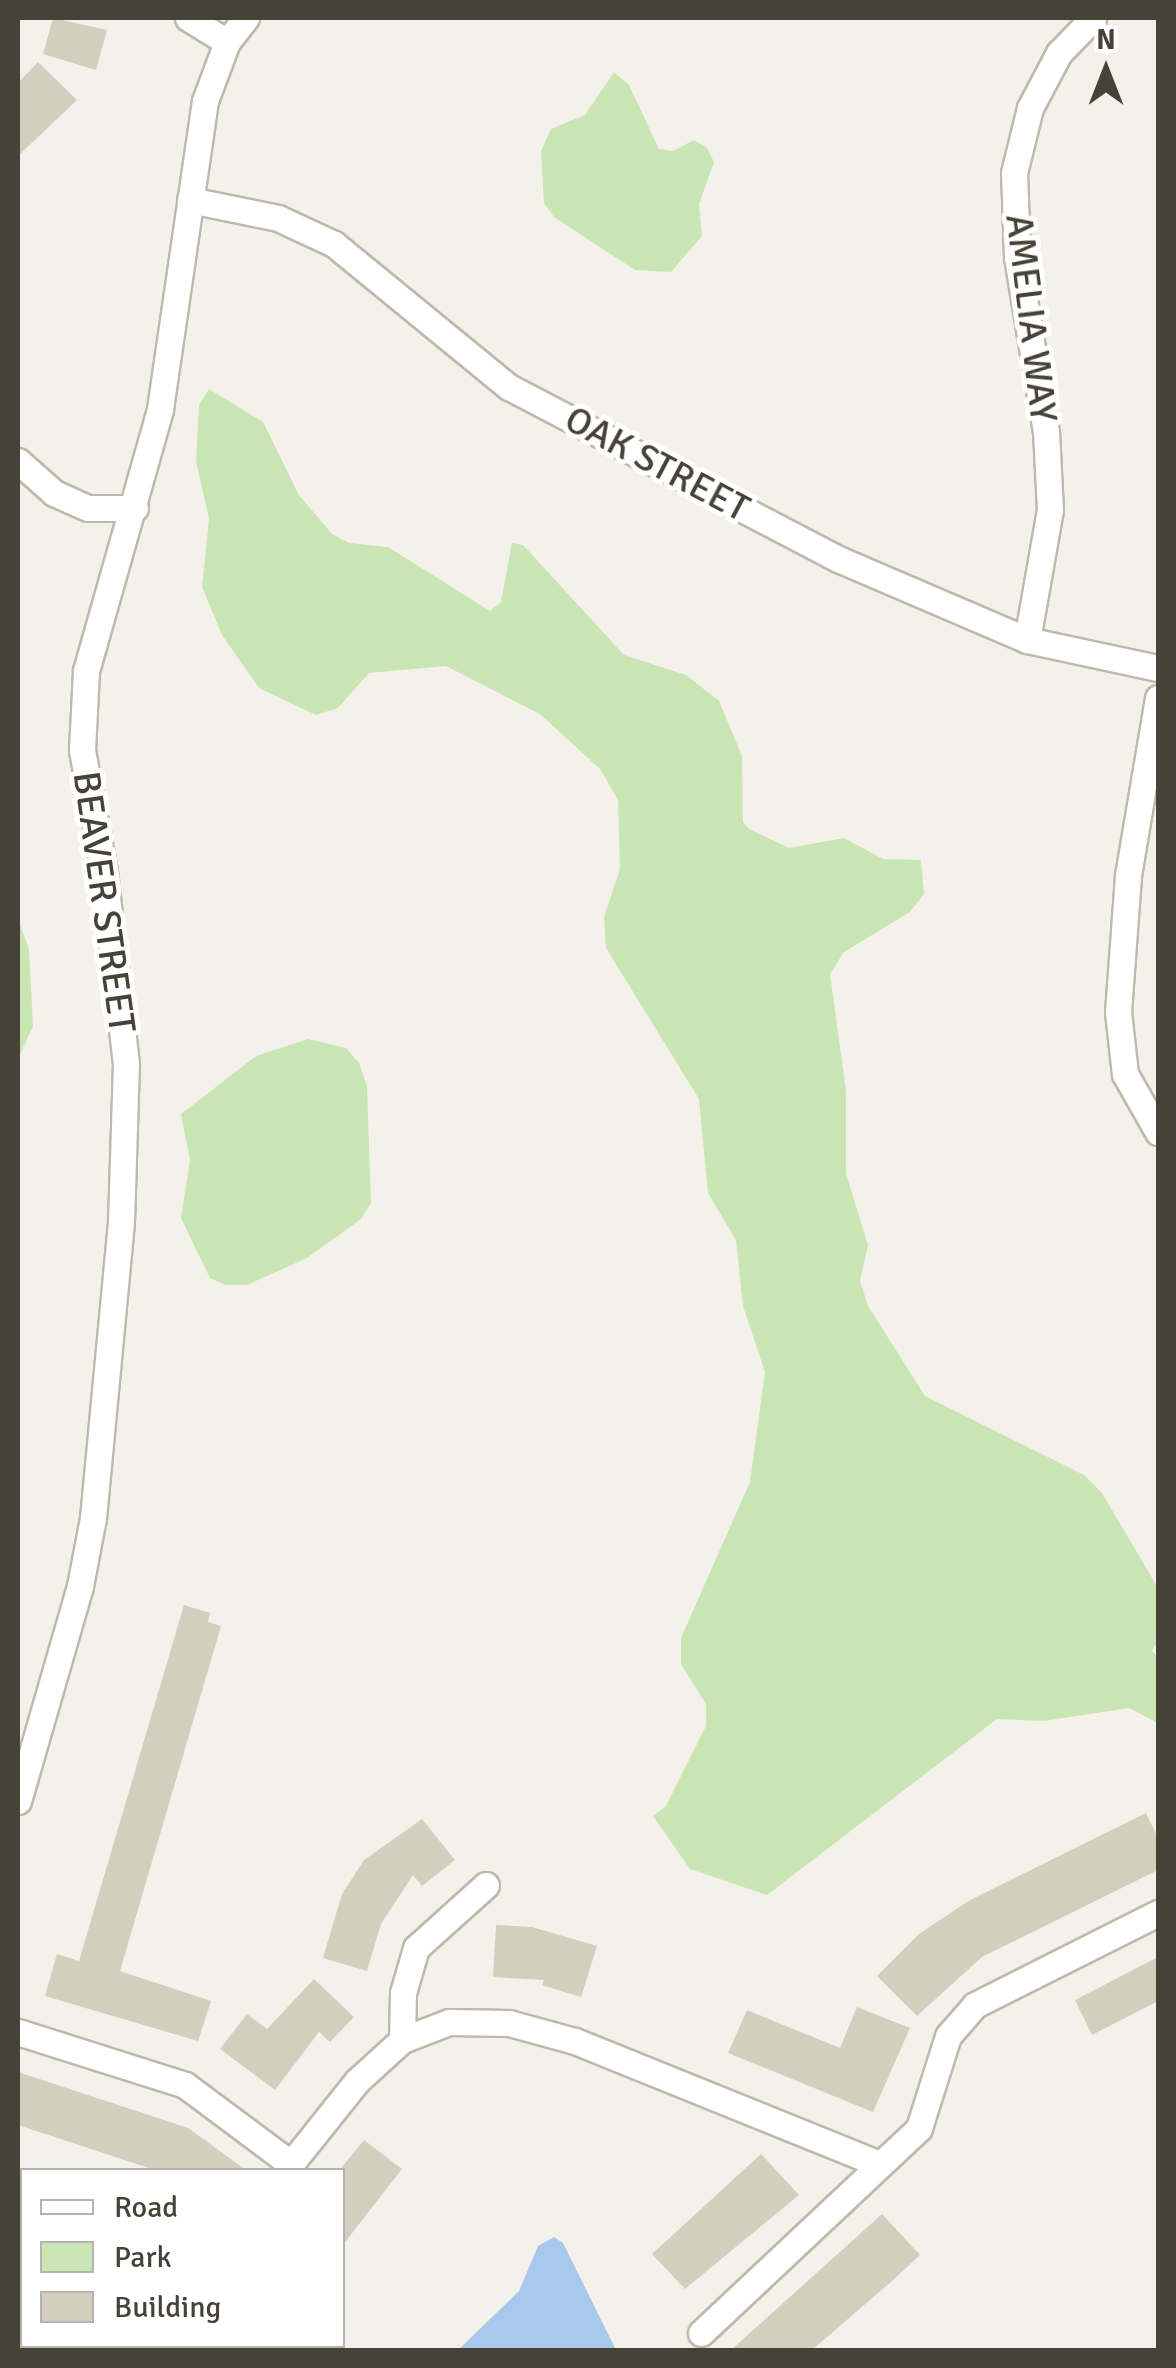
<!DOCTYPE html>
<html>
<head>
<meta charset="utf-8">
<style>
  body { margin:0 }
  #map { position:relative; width:1176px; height:2368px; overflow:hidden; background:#f3f1e9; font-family:Signika,sans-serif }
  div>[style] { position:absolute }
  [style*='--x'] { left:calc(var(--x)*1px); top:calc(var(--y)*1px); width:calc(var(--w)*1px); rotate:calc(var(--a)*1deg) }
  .green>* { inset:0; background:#cae5b4 }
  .water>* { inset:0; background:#a8c9ed }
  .building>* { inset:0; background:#d4cebe }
  .roads { filter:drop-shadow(2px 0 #bebaab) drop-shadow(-2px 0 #bebaab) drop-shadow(0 2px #bebaab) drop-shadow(0 -2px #bebaab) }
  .minor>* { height:25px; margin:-12.5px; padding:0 12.5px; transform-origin:12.5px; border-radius:12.5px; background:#fff }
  span { translate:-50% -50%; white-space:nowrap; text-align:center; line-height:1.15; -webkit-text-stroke:10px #fff; paint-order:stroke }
  .street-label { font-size:38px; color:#474237 }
  .frame { position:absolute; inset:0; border:20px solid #474237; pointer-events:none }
  .legend { position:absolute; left:20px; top:2168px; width:325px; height:180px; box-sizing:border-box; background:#fff; border:2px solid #b5b3af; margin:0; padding:12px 18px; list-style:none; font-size:30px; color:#474237 }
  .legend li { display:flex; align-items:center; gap:20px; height:50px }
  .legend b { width:50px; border:2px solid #b5b3af }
  .north { position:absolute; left:1056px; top:20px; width:100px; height:100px; -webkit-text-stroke:8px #fff; paint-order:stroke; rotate:0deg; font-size:28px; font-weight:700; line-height:40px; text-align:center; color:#474237 }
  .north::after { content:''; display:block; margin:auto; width:35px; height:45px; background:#474237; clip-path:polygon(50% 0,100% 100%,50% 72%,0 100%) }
</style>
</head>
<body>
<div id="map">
  <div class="green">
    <div style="clip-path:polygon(614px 72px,629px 85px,659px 149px,673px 151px,694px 140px,707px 148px,714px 162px,699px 204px,702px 236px,671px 272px,635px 270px,554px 217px,544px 203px,541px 151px,551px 129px,585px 115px)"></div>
    <div style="clip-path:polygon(209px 389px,263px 422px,299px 495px,332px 534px,349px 543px,388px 547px,490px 611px,501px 602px,512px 543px,523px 545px,624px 655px,686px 675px,719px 701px,742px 756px,743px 822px,749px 829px,789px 848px,844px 838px,883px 859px,921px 860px,924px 894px,910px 912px,844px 952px,830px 974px,846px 1091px,846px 1174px,868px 1245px,860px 1281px,868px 1306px,925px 1396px,1084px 1475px,1102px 1493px,1158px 1588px,1158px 1642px,1152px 1650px,1158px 1659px,1158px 1723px,1129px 1708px,1044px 1721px,997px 1719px,767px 1895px,690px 1869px,653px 1816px,666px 1806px,706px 1726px,706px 1704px,681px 1664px,681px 1638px,750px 1482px,765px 1372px,743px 1306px,736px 1240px,708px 1193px,699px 1099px,606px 948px,604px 917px,620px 869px,618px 800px,600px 769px,540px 714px,446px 666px,369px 673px,338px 708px,316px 715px,259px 688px,222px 635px,202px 587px,209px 519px,196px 461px,199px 405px)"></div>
    <div style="clip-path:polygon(18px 919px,29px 949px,33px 1026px,18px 1059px)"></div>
    <div style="clip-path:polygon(308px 1039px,346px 1048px,359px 1063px,367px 1086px,371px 1203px,361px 1219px,307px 1258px,247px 1285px,226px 1285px,210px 1278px,181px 1218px,190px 1160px,181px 1114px,256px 1056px)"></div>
  </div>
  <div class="water">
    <div style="clip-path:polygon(554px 2237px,563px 2243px,616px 2350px,458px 2350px,519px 2291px,538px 2246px)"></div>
  </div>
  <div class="building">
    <div style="clip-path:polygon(53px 18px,107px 30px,96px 70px,43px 54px)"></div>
    <div style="clip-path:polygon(38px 62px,77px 100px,18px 156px,18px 83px)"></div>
    <div style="clip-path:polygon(184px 1605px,210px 1613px,208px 1622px,221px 1626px,120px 1971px,211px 2001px,198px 2041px,45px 1996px,57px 1954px,79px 1961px)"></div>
    <div style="clip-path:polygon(1146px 1813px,1158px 1838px,1158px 1870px,982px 1957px,917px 2016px,877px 1976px,919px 1934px,970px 1900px)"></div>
    <div style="clip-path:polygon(422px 1819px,455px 1860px,422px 1886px,413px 1875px,381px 1924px,367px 1971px,323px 1958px,342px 1894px,364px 1860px)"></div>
    <div style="clip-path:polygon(496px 1925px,532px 1927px,597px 1946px,581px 1997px,542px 1985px,544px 1980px,493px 1977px)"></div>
    <div style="clip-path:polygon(1158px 1957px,1158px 2001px,1092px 2035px,1075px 2000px)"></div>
    <div style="clip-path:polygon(314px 1979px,354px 2017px,330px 2042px,319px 2032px,275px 2090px,220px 2049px,247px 2014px,267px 2029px)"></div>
    <div style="clip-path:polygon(857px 2007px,910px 2028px,873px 2112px,728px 2053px,747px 2010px,840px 2048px)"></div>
    <div style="clip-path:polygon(18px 2072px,188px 2128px,246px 2170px,155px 2170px,18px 2125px)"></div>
    <div style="clip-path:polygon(364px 2140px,402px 2169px,342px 2246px,342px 2167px)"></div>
    <div style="clip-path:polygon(761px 2154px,799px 2195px,685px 2289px,652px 2254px)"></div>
    <div style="clip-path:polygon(882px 2214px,920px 2255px,892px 2281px,812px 2350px,731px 2350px)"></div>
  </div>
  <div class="roads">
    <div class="minor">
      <div style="--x:188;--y:18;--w:46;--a:31.6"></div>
      <div style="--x:190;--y:200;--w:90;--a:11.6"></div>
      <div style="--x:278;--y:218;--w:62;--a:24.9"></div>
      <div style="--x:334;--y:244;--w:226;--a:39.3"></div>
      <div style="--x:509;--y:387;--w:371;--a:27.6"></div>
      <div style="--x:838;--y:559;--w:206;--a:23.2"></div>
      <div style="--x:1027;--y:640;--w:134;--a:12.1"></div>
      <div style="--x:18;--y:461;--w:48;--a:41.6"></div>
      <div style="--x:54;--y:493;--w:37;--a:24"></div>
      <div style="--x:88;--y:508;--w:47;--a:0"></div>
      <div style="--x:1027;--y:640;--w:132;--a:-80"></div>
      <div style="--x:1050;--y:510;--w:78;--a:-92.9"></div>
      <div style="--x:1046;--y:432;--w:177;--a:-99.4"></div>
      <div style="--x:1017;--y:257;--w:84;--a:-92"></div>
      <div style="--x:1014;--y:173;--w:67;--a:-76.2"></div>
      <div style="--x:1030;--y:108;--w:62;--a:-62.2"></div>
      <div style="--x:1059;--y:53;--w:49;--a:-45.8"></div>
      <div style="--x:1158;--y:698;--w:181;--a:99.6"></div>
      <div style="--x:1128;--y:876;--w:136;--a:94.2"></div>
      <div style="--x:1118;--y:1012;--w:62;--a:83.6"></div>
      <div style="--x:1125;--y:1074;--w:67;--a:60.4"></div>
      <div style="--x:18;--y:1801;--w:224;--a:-73.9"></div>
      <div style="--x:80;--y:1586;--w:69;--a:-79.2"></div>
      <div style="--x:93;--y:1518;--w:297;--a:-84.6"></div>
      <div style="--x:121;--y:1222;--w:158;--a:-88.2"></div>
      <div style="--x:126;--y:1064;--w:194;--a:-96.5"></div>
      <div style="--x:104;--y:871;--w:123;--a:-100.3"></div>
      <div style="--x:82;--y:750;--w:79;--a:-87.1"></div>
      <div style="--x:86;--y:671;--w:272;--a:-74.2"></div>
      <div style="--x:160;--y:409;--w:311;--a:-81.7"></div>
      <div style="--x:205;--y:101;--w:63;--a:-69.6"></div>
      <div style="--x:227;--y:42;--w:31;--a:-52"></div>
      <div style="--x:18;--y:2032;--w:175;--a:17.6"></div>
      <div style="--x:185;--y:2085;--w:132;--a:36.7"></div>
      <div style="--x:402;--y:2040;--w:47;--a:-88.8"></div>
      <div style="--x:403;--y:1993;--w:47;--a:-73.9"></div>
      <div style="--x:416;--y:1948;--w:94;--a:-42"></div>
      <div style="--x:286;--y:2170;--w:114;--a:-51.4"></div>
      <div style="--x:357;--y:2081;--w:61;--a:-42.3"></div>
      <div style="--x:402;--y:2040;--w:50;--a:-21"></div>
      <div style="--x:449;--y:2022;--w:60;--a:1"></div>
      <div style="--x:509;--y:2023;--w:68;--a:15.3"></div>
      <div style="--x:575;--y:2041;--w:328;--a:22"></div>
      <div style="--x:701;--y:2333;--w:299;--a:-43.2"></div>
      <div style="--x:919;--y:2128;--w:96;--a:-72.5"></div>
      <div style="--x:948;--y:2036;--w:41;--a:-48.9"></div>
      <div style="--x:975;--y:2005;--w:205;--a:-26.7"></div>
      <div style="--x:143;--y:2350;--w:7;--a:-34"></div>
    </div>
  </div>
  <div class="street-label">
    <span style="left:1031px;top:318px;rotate:83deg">AMELIA WAY</span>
    <span style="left:657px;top:464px;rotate:28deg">OAK STREET</span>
    <span style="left:104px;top:902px;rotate:82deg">BEAVER STREET</span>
  </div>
  <div class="frame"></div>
  <ul class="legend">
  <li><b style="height:12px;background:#fff"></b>Road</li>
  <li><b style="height:28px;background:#cae5b4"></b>Park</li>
  <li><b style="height:28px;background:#d4cebe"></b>Building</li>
  </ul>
  <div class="north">N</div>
</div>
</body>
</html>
